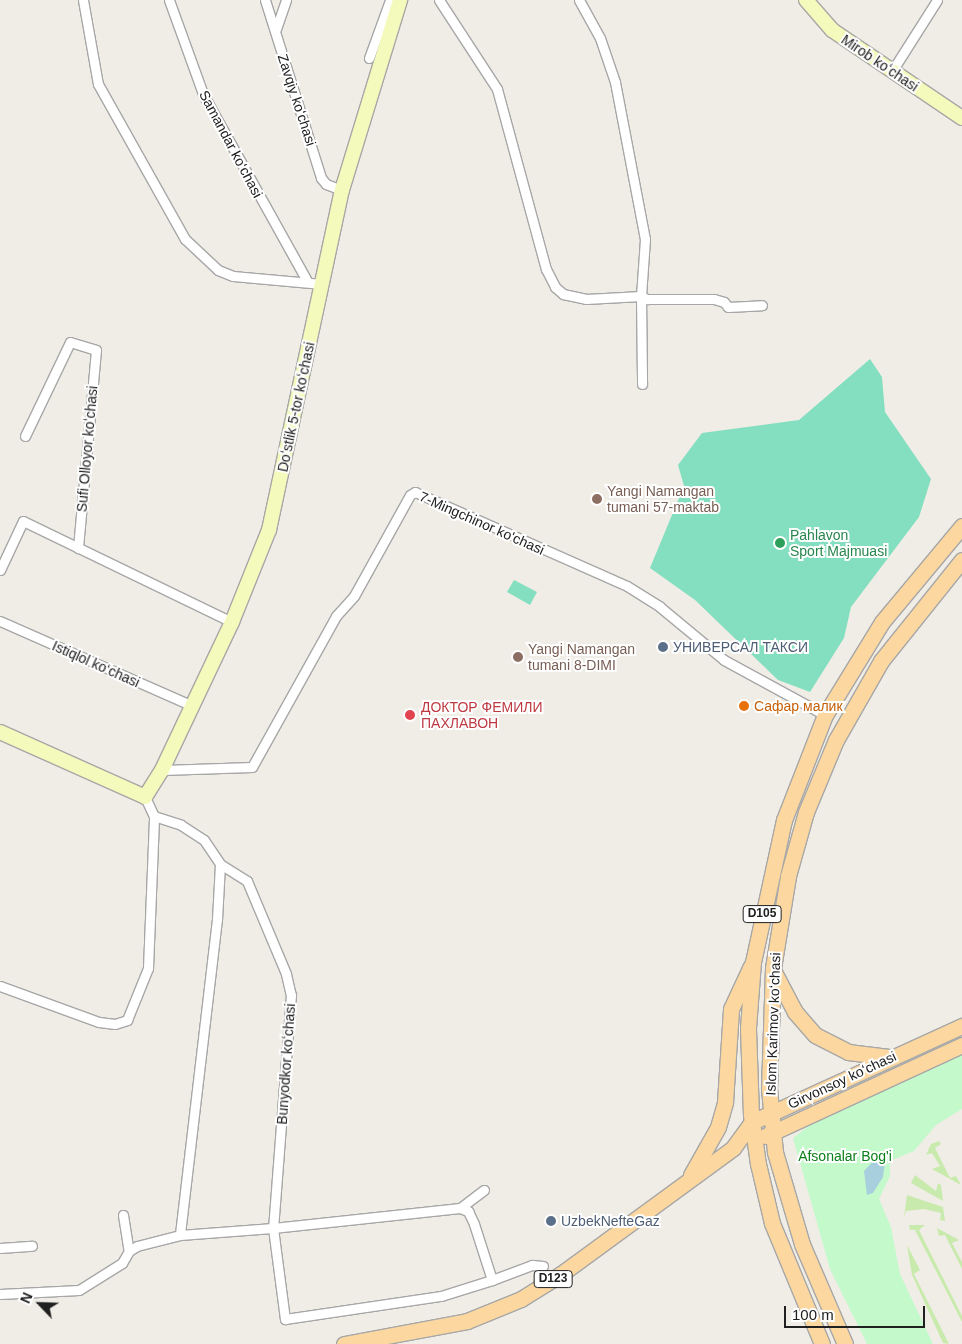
<!DOCTYPE html>
<html>
<head>
<meta charset="utf-8">
<style>
  body { margin:0 }
  #map { position:relative; width:962px; height:1344px; overflow:hidden; background:#f0ede6; font-family:Helvetica,sans-serif }
  div>[style] { position:absolute }
  [style*='--x'] { left:calc(var(--x)*1px); top:calc(var(--y)*1px); width:calc(var(--w)*1px); rotate:calc(var(--a)*1deg) }
  .grass>* { inset:0; background:#c8eaac }
  .park>* { inset:0; background:#c4facb }
  .pitch>* { inset:0; background:#84dfc0 }
  .water>* { inset:0; background:#a7cfde }
  .roads { filter:drop-shadow(1px 0 #a7a7a7) drop-shadow(-1px 0 #a7a7a7) drop-shadow(0 1px #a7a7a7) drop-shadow(0 -1px #a7a7a7) }
  .street>* { height:9px; margin:-4.5px; padding:0 4.5px; transform-origin:4.5px; border-radius:4.5px; background:#fff }
  .secondary>* { height:14px; margin:-7px; padding:0 7px; transform-origin:7px; border-radius:7px; background:#f3fabb }
  .primary>* { height:15px; margin:-7.5px; padding:0 7.5px; transform-origin:7.5px; border-radius:7.5px; background:#fcd8a0 }
  .dots>* { width:14px; height:14px; translate:-50% -50%; box-sizing:border-box; border:2px solid #fff; border-radius:50% }
  span { translate:-50% -50%; white-space:nowrap; text-align:center; line-height:1.15; -webkit-text-stroke:4px #fff; paint-order:stroke }
  .shield-label span { padding:1px 4px; background:#fff; border:1px solid; border-radius:4px; -webkit-text-stroke-width:0 }
  .shield-label { font-size:12px; color:#202020; font-weight:700 }
  .street-label { font-size:14px; color:#202020 }
  .education-label { font-size:14px; color:#785e54 }
  .left { translate:0 -50%; text-align:left }
  .leisure-label { font-size:14px; color:#27864d }
  .service-label { font-size:14px; color:#4e5e75 }
  .food-label { font-size:14px; color:#c56008 }
  .health-label { font-size:14px; color:#be3a42 }
  .park-label { font-size:14px; color:#0c801b }
  .north { position:absolute; left:15px; top:1279px; width:50px; height:50px; -webkit-text-stroke:4px #fff; paint-order:stroke; rotate:294deg; font-size:14px; font-weight:700; line-height:20px; text-align:center; color:#202020 }
  .north::after { content:''; display:block; margin:auto; width:18px; height:22px; background:#202020; clip-path:polygon(50% 0,100% 100%,50% 72%,0 100%) }
  .scale { position:absolute; left:784px; top:1306px; width:141px; height:22px; box-sizing:border-box; border:2px solid #202020; border-top:0; padding-left:6px; font-size:15px; line-height:18px; white-space:nowrap; color:#202020; -webkit-text-stroke:4px #fff; paint-order:stroke }
</style>
</head>
<body>
<div id="map">
  <div class="grass">
    <div style="clip-path:polygon(939px 1141px,941px 1144px,935px 1148px,950px 1178px,956px 1176px,961px 1185px,932px 1169px,940px 1166px,932px 1153px,926px 1155px,931px 1144px)"></div>
    <div style="clip-path:polygon(915px 1175px,936px 1191px,938px 1183px,941px 1185px,943px 1201px,911px 1183px)"></div>
    <div style="clip-path:polygon(907px 1195px,943px 1207px,945px 1221px,940px 1220px,941px 1213px,924px 1209px,906px 1211px,904px 1217px)"></div>
    <div style="clip-path:polygon(909px 1225px,925px 1225px,919px 1230px,962px 1316px,962px 1322px,915px 1230px,910px 1230px)"></div>
    <div style="clip-path:polygon(937px 1228px,959px 1240px,952px 1243px,962px 1262px,962px 1269px,945px 1235px,939px 1236px)"></div>
    <div style="clip-path:polygon(907px 1245px,920px 1270px,914px 1274px,949px 1344px,943px 1343px,912px 1275px)"></div>
  </div>
  <div class="park">
    <div style="clip-path:polygon(962px 1053px,962px 1109px,936px 1125px,914px 1151px,890px 1161px,890px 1176px,879px 1199px,891px 1227px,900px 1274px,933px 1344px,867px 1344px,830px 1269px,793px 1138px,822px 1116px)"></div>
  </div>
  <div class="pitch">
    <div style="clip-path:polygon(870px 359px,882px 377px,885px 412px,931px 479px,919px 517px,851px 607px,844px 638px,810px 692px,778px 680px,695px 600px,650px 568px,684px 486px,678px 465px,702px 433px,799px 420px)"></div>
    <div style="clip-path:polygon(514px 580px,537px 592px,530px 605px,507px 592px)"></div>
  </div>
  <div class="water">
    <div style="clip-path:polygon(881px 1153px,885px 1161px,883px 1177px,873px 1193px,867px 1195px,864px 1171px)"></div>
  </div>
  <div class="roads">
    <div class="street">
      <div style="--x:83;--y:0;--w:85;--a:79.9"></div>
      <div style="--x:98;--y:84;--w:178;--a:60.7"></div>
      <div style="--x:185;--y:239;--w:45;--a:43.2"></div>
      <div style="--x:218;--y:270;--w:16;--a:22"></div>
      <div style="--x:233;--y:276;--w:89;--a:5.1"></div>
      <div style="--x:169;--y:0;--w:100;--a:70.1"></div>
      <div style="--x:203;--y:94;--w:214;--a:60.9"></div>
      <div style="--x:265;--y:0;--w:187;--a:72.5"></div>
      <div style="--x:321;--y:178;--w:8;--a:50"></div>
      <div style="--x:326;--y:184;--w:17;--a:21"></div>
      <div style="--x:439;--y:0;--w:106;--a:56.9"></div>
      <div style="--x:497;--y:89;--w:187;--a:74.8"></div>
      <div style="--x:546;--y:269;--w:20;--a:63"></div>
      <div style="--x:555;--y:287;--w:11;--a:41"></div>
      <div style="--x:563;--y:294;--w:24;--a:12"></div>
      <div style="--x:586;--y:299;--w:55;--a:-3.1"></div>
      <div style="--x:641;--y:296;--w:7;--a:27"></div>
      <div style="--x:647;--y:299;--w:67;--a:0"></div>
      <div style="--x:714;--y:299;--w:10;--a:17"></div>
      <div style="--x:724;--y:302;--w:6;--a:51"></div>
      <div style="--x:728;--y:307;--w:34;--a:-3"></div>
      <div style="--x:579;--y:0;--w:43;--a:61.1"></div>
      <div style="--x:600;--y:38;--w:46;--a:71.2"></div>
      <div style="--x:615;--y:82;--w:160;--a:79.2"></div>
      <div style="--x:645;--y:239;--w:57;--a:94"></div>
      <div style="--x:641;--y:296;--w:88;--a:89.3"></div>
      <div style="--x:276;--y:29;--w:31;--a:-71"></div>
      <div style="--x:369;--y:58;--w:62;--a:-70.1"></div>
      <div style="--x:892;--y:71;--w:84;--a:-57.6"></div>
      <div style="--x:25;--y:436;--w:104;--a:-64.4"></div>
      <div style="--x:70;--y:342;--w:27;--a:17"></div>
      <div style="--x:96;--y:350;--w:199;--a:95.2"></div>
      <div style="--x:0;--y:570;--w:54;--a:-64.9"></div>
      <div style="--x:23;--y:521;--w:232;--a:25.8"></div>
      <div style="--x:0;--y:621;--w:211;--a:23.8"></div>
      <div style="--x:162;--y:770;--w:90;--a:-1.9"></div>
      <div style="--x:252;--y:767;--w:173;--a:-60.9"></div>
      <div style="--x:336;--y:616;--w:27;--a:-48"></div>
      <div style="--x:354;--y:596;--w:115;--a:-61"></div>
      <div style="--x:410;--y:495;--w:6;--a:-31"></div>
      <div style="--x:415;--y:492;--w:232;--a:23.9"></div>
      <div style="--x:627;--y:586;--w:39;--a:32"></div>
      <div style="--x:660;--y:607;--w:83;--a:39.6"></div>
      <div style="--x:724;--y:660;--w:115;--a:28.6"></div>
      <div style="--x:145;--y:797;--w:21;--a:65"></div>
      <div style="--x:154;--y:816;--w:28;--a:18"></div>
      <div style="--x:181;--y:825;--w:27;--a:33"></div>
      <div style="--x:204;--y:840;--w:29;--a:56"></div>
      <div style="--x:220;--y:864;--w:55;--a:93.1"></div>
      <div style="--x:217;--y:919;--w:318;--a:96.7"></div>
      <div style="--x:220;--y:864;--w:32;--a:32"></div>
      <div style="--x:247;--y:881;--w:101;--a:67.2"></div>
      <div style="--x:286;--y:974;--w:22;--a:77"></div>
      <div style="--x:291;--y:995;--w:234;--a:94.4"></div>
      <div style="--x:273;--y:1228;--w:188;--a:-6.1"></div>
      <div style="--x:460;--y:1208;--w:9;--a:21"></div>
      <div style="--x:468;--y:1211;--w:14;--a:65"></div>
      <div style="--x:474;--y:1224;--w:59;--a:72.2"></div>
      <div style="--x:492;--y:1280;--w:43;--a:-20.6"></div>
      <div style="--x:532;--y:1265;--w:11;--a:5"></div>
      <div style="--x:0;--y:986;--w:105;--a:20"></div>
      <div style="--x:99;--y:1022;--w:16;--a:7"></div>
      <div style="--x:115;--y:1024;--w:13;--a:-18"></div>
      <div style="--x:127;--y:1020;--w:56;--a:-68"></div>
      <div style="--x:148;--y:968;--w:152;--a:-87.7"></div>
      <div style="--x:460;--y:1208;--w:30;--a:-37"></div>
      <div style="--x:123;--y:1215;--w:36;--a:81"></div>
      <div style="--x:0;--y:1248;--w:32;--a:-4"></div>
      <div style="--x:0;--y:1294;--w:79;--a:-2.9"></div>
      <div style="--x:79;--y:1290;--w:51;--a:-32.1"></div>
      <div style="--x:122;--y:1263;--w:14;--a:-60"></div>
      <div style="--x:129;--y:1251;--w:9;--a:-32"></div>
      <div style="--x:137;--y:1246;--w:44;--a:-14.3"></div>
      <div style="--x:180;--y:1235;--w:93;--a:-4.3"></div>
      <div style="--x:273;--y:1228;--w:92;--a:82.5"></div>
      <div style="--x:285;--y:1319;--w:158;--a:-8.4"></div>
      <div style="--x:441;--y:1296;--w:53;--a:-17.4"></div>
    </div>
    <div class="secondary">
      <div style="--x:806;--y:0;--w:40;--a:49"></div>
      <div style="--x:832;--y:30;--w:157;--a:34.1"></div>
      <div style="--x:0;--y:732;--w:159;--a:24.1"></div>
      <div style="--x:145;--y:797;--w:32;--a:-58"></div>
      <div style="--x:162;--y:770;--w:164;--a:-64.7"></div>
      <div style="--x:232;--y:622;--w:99;--a:-68.1"></div>
      <div style="--x:269;--y:530;--w:348;--a:-77.9"></div>
      <div style="--x:342;--y:190;--w:199;--a:-73"></div>
    </div>
    <div class="primary">
      <div style="--x:774;--y:972;--w:45;--a:62.3"></div>
      <div style="--x:795;--y:1012;--w:30;--a:49"></div>
      <div style="--x:815;--y:1035;--w:37;--a:27"></div>
      <div style="--x:848;--y:1052;--w:41;--a:7"></div>
      <div style="--x:765;--y:1136;--w:217;--a:-24.8"></div>
      <div style="--x:691;--y:1175;--w:55;--a:-60.6"></div>
      <div style="--x:718;--y:1127;--w:26;--a:-74"></div>
      <div style="--x:725;--y:1102;--w:93;--a:-86.3"></div>
      <div style="--x:731;--y:1009;--w:47;--a:-65.1"></div>
      <div style="--x:344;--y:1344;--w:125;--a:-10.6"></div>
      <div style="--x:467;--y:1321;--w:58;--a:-22.2"></div>
      <div style="--x:521;--y:1299;--w:47;--a:-32"></div>
      <div style="--x:561;--y:1274;--w:213;--a:-36.2"></div>
      <div style="--x:733;--y:1148;--w:32;--a:-54"></div>
      <div style="--x:752;--y:1122;--w:231;--a:-24.6"></div>
      <div style="--x:822;--y:1344;--w:131;--a:-112.5"></div>
      <div style="--x:772;--y:1223;--w:61;--a:-103.3"></div>
      <div style="--x:758;--y:1164;--w:49;--a:-98.1"></div>
      <div style="--x:751;--y:1115;--w:87;--a:-92"></div>
      <div style="--x:748;--y:1028;--w:66;--a:-85.7"></div>
      <div style="--x:753;--y:962;--w:145;--a:-77.7"></div>
      <div style="--x:784;--y:820;--w:113;--a:-68.7"></div>
      <div style="--x:825;--y:715;--w:109;--a:-58.5"></div>
      <div style="--x:882;--y:622;--w:125;--a:-50.2"></div>
      <div style="--x:845;--y:1344;--w:109;--a:-113.3"></div>
      <div style="--x:802;--y:1244;--w:96;--a:-106.4"></div>
      <div style="--x:775;--y:1152;--w:63;--a:-95.4"></div>
      <div style="--x:769;--y:1089;--w:121;--a:-88.1"></div>
      <div style="--x:773;--y:968;--w:93;--a:-80.7"></div>
      <div style="--x:788;--y:876;--w:66;--a:-74.3"></div>
      <div style="--x:806;--y:812;--w:78;--a:-67.4"></div>
      <div style="--x:836;--y:740;--w:91;--a:-60.3"></div>
      <div style="--x:881;--y:661;--w:129;--a:-51.3"></div>
    </div>
  </div>
  <div class="dots">
    <div style="left:597px;top:499px;background:#8d6e63"></div>
    <div style="left:780px;top:543px;background:#2e9e5b"></div>
    <div style="left:663px;top:647px;background:#5c6f8a"></div>
    <div style="left:518px;top:657px;background:#8d6e63"></div>
    <div style="left:744px;top:706px;background:#e8710a"></div>
    <div style="left:410px;top:715px;background:#e0444e"></div>
    <div style="left:551px;top:1221px;background:#5c6f8a"></div>
  </div>
  <div class="shield-label">
    <span style="left:762px;top:914px">D105</span>
    <span style="left:553px;top:1279px">D123</span>
  </div>
  <div class="street-label">
    <span style="left:880px;top:63px;rotate:34deg">Mirob koʻchasi</span>
    <span style="left:297px;top:100px;rotate:72deg">Zavqiy koʻchasi</span>
    <span style="left:231px;top:144px;rotate:62deg">Samandar ko‘chasi</span>
    <span style="left:296px;top:407px;rotate:-78deg">Doʻstlik 5-tor koʻchasi</span>
    <span style="left:87px;top:449px;rotate:-85deg">Sufi Olloyor koʻchasi</span>
    <span style="left:482px;top:523px;rotate:24deg">7-Mingchinor ko'chasi</span>
    <span style="left:96px;top:664px;rotate:24deg">Istiqlol ko‘chasi</span>
    <span style="left:773px;top:1024px;rotate:-88deg">Islom Karimov koʻchasi</span>
    <span style="left:286px;top:1064px;rotate:-86deg">Bunyodkor koʻchasi</span>
    <span style="left:842px;top:1080px;rotate:-25deg">Girvonsoy koʻchasi</span>
  </div>
  <div class="education-label">
    <span class="left" style="left:607px;top:499px">Yangi Namangan<br>tumani 57-maktab</span>
    <span class="left" style="left:528px;top:657px">Yangi Namangan<br>tumani 8-DIMI</span>
  </div>
  <div class="leisure-label">
    <span class="left" style="left:790px;top:543px">Pahlavon<br>Sport Majmuasi</span>
  </div>
  <div class="service-label">
    <span class="left" style="left:673px;top:647px">УНИВЕРСАЛ ТАКСИ</span>
    <span class="left" style="left:561px;top:1221px">UzbekNefteGaz</span>
  </div>
  <div class="food-label">
    <span class="left" style="left:754px;top:706px">Сафар малик</span>
  </div>
  <div class="health-label">
    <span class="left" style="left:421px;top:715px">ДОКТОР ФЕМИЛИ<br>ПАХЛАВОН</span>
  </div>
  <div class="park-label">
    <span style="left:845px;top:1156px">Afsonalar Bog'i</span>
  </div>
  <div class="north">N</div>
  <div class="scale">100 m</div>
</div>
</body>
</html>
